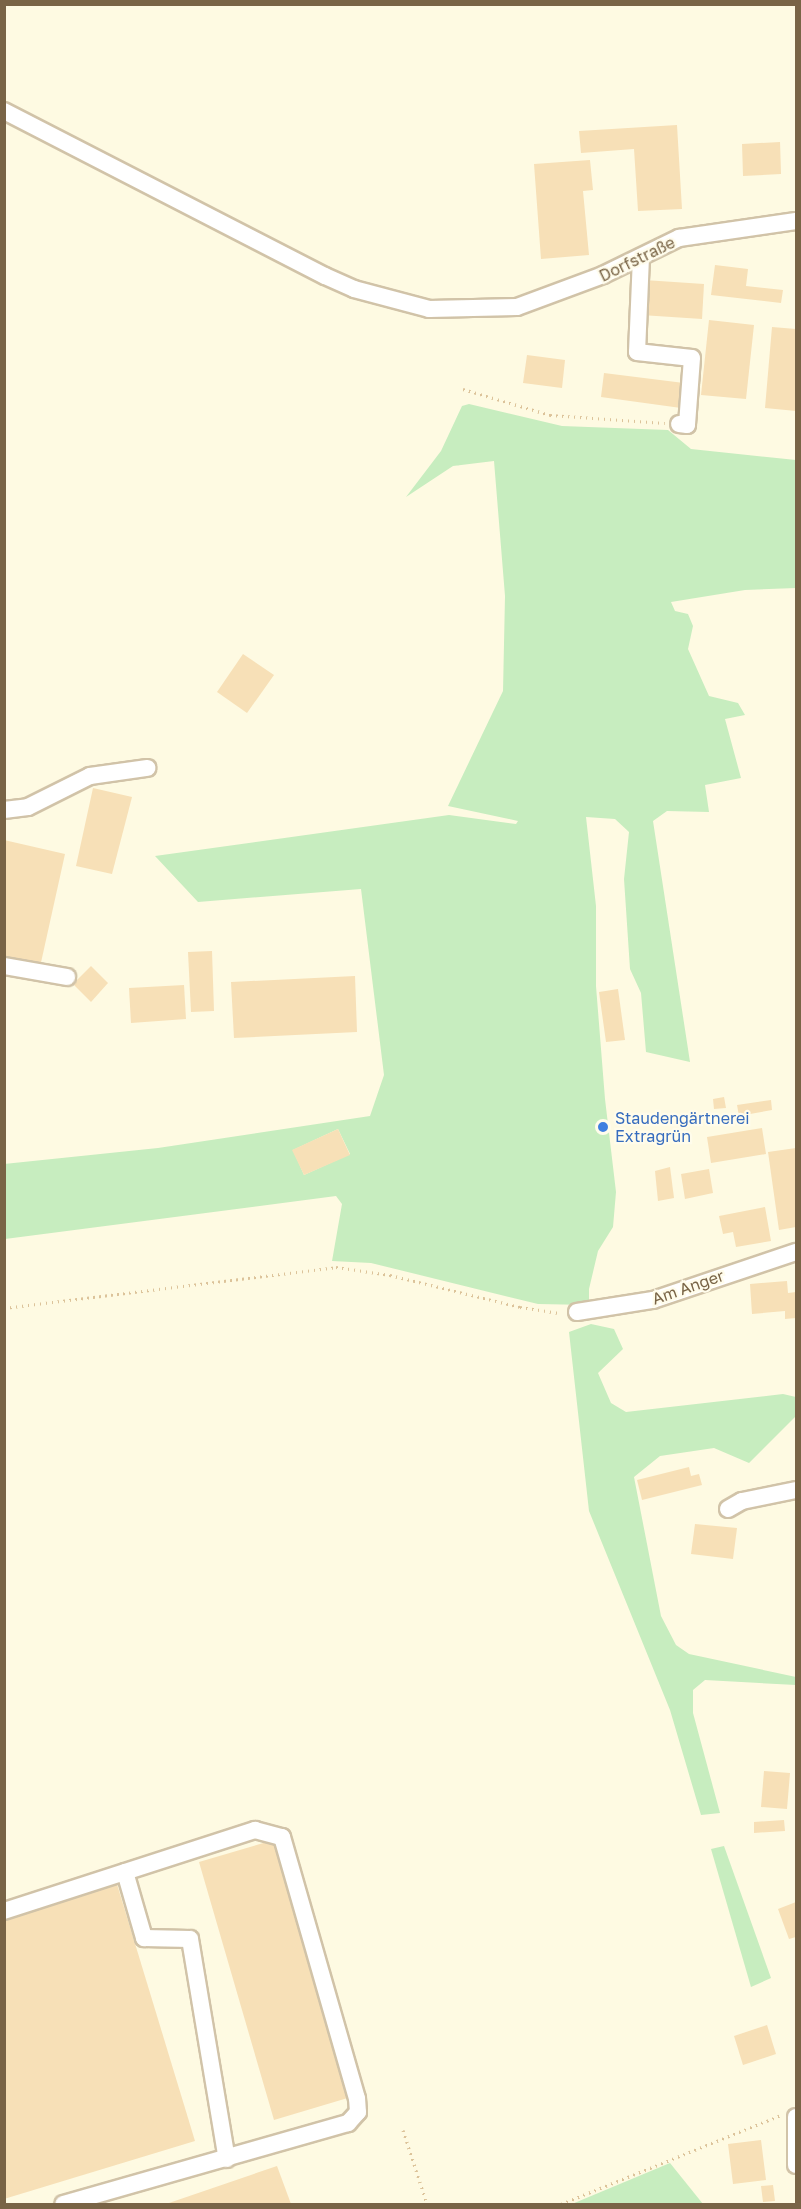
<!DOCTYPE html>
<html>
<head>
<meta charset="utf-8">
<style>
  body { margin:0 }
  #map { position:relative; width:801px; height:2209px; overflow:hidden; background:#fefae2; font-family:"Golos Text",sans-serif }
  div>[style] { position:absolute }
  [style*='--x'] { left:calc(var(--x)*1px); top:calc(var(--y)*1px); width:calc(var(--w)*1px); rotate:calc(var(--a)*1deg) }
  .green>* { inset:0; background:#c7edbf }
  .building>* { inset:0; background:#f7e0b7 }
  .path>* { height:3px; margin-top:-1.5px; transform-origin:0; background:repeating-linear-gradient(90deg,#dcc39a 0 1.5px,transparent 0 6px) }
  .roads { filter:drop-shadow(2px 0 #d1c3a8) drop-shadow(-2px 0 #d1c3a8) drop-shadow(0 2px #d1c3a8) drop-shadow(0 -2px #d1c3a8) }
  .minor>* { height:16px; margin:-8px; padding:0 8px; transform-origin:8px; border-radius:8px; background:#fff }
  .dots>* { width:16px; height:16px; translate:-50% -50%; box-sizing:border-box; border:3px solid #fffceb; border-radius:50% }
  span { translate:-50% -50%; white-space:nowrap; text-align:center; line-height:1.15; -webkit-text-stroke:4.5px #fffceb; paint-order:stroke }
  .street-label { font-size:16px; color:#796446 }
  .shop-label { font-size:16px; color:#366cbe }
  .left { translate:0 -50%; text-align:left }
  .frame { position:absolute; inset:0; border:6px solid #796446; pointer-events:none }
</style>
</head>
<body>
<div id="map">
  <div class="green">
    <div style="clip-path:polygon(evenodd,469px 404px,562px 426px,668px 430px,691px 449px,796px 460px,796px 588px,745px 590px,671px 602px,675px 611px,688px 614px,693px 626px,688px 649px,709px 696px,738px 703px,745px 715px,725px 719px,741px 778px,705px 785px,709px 812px,667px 811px,653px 821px,690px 1062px,646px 1052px,641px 993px,630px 969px,624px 879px,629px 832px,615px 819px,586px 817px,596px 906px,596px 986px,605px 1099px,616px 1192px,613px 1227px,598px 1251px,589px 1289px,589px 1305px,538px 1304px,371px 1263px,332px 1261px,342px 1204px,336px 1196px,5px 1239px,4px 1164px,158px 1148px,370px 1116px,384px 1075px,361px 889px,198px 902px,155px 856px,449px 815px,516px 824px,518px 821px,448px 806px,503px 691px,505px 596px,494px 461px,453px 466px,406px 497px,441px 451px,462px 406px,469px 404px,338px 1129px,350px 1154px,304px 1175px,293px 1150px,338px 1129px)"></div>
    <div style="clip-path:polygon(591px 1324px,614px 1329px,623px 1349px,598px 1373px,611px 1403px,626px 1412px,783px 1394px,796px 1397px,796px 1416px,749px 1463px,714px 1448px,660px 1456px,634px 1477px,661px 1616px,676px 1645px,689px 1654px,796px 1677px,796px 1685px,705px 1680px,693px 1690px,693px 1713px,720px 1813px,701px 1815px,670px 1710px,589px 1511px,569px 1332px)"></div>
    <div style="clip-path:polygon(724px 1846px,771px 1978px,751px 1987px,711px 1849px)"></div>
    <div style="clip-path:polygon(670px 2163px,703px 2204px,572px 2204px)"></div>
  </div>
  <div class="building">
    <div style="clip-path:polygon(677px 125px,682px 209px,638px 211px,634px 149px,581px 153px,579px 131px)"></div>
    <div style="clip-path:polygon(780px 142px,781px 174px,743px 176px,742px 144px)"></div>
    <div style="clip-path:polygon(590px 160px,593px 190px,583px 191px,589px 255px,541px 259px,534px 164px)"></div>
    <div style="clip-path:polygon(715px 265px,748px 269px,746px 286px,783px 290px,781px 303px,711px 295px)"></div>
    <div style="clip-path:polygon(644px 280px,704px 284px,702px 319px,641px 315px)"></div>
    <div style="clip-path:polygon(709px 320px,754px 325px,746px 399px,701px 395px)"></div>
    <div style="clip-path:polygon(772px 327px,796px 329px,796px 411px,765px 408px)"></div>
    <div style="clip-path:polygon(527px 355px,565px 360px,562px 388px,523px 383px)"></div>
    <div style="clip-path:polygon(604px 373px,684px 383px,681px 408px,601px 397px)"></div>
    <div style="clip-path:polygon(243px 654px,274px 675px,247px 713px,217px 692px)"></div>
    <div style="clip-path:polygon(93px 788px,132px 797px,112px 874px,76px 866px)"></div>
    <div style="clip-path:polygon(4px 840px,65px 854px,40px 967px,4px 959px)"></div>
    <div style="clip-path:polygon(212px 951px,214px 1011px,191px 1012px,188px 952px)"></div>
    <div style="clip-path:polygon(91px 966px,108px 983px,91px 1002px,73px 984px)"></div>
    <div style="clip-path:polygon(355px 976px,357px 1032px,234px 1038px,231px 982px)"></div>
    <div style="clip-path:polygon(184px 985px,186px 1019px,131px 1023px,129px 988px)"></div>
    <div style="clip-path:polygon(618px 989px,625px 1040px,606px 1042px,599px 992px)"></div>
    <div style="clip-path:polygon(724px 1097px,726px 1108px,714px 1109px,713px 1099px)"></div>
    <div style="clip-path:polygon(771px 1100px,772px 1110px,739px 1116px,737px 1105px)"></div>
    <div style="clip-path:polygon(762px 1128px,766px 1154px,711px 1163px,707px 1137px)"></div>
    <div style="clip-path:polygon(338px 1129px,350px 1155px,304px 1175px,292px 1150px)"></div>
    <div style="clip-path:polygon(796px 1148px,796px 1227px,779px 1230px,768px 1152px)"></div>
    <div style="clip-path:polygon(670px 1167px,674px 1198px,658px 1201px,655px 1171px)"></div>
    <div style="clip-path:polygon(709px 1169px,713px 1193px,685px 1199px,681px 1174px)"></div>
    <div style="clip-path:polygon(765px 1207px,771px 1241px,736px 1247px,733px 1232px,723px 1234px,719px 1216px)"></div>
    <div style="clip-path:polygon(787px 1281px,788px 1293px,796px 1292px,796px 1318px,785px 1319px,785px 1311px,752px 1314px,750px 1284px)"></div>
    <div style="clip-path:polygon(689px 1467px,691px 1476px,699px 1474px,702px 1485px,642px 1500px,637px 1480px)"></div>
    <div style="clip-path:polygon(695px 1524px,737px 1528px,733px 1559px,691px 1554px)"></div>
    <div style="clip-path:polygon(764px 1771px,790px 1773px,787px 1809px,761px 1807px)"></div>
    <div style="clip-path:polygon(784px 1820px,785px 1831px,754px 1833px,754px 1822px)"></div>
    <div style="clip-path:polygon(277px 1839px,351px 2097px,274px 2120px,199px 1862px)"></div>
    <div style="clip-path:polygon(116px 1881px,195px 2141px,4px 2199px,4px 1915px)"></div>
    <div style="clip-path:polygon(796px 1902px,796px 1937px,789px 1939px,778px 1909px)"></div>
    <div style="clip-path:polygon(767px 2025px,776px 2054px,743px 2065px,734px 2036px)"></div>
    <div style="clip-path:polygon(761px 2140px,766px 2180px,733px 2184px,728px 2144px)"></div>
    <div style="clip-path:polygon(277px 2166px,291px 2204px,166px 2204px)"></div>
    <div style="clip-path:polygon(773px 2185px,775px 2201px,763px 2202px,761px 2186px)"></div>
  </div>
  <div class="path">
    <div style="--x:463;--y:389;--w:91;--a:16.6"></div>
    <div style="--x:550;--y:415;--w:115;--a:4"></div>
    <div style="--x:4;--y:1308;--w:335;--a:-7"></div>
    <div style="--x:336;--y:1267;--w:55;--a:8.4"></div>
    <div style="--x:390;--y:1275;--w:134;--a:13.8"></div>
    <div style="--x:520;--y:1307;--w:40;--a:8.5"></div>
    <div style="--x:403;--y:2130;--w:78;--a:72"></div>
    <div style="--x:561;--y:2204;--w:237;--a:-22"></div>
  </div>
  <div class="roads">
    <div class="minor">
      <div style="--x:4;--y:111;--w:361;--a:27.2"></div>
      <div style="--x:325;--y:276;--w:32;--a:24"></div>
      <div style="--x:354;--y:289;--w:78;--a:14.9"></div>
      <div style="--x:429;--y:309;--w:88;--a:-1.3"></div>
      <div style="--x:517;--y:307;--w:92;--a:-20.4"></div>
      <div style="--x:603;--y:275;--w:85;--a:-26"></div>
      <div style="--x:679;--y:238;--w:118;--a:-8.3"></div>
      <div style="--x:641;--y:257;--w:95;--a:92.4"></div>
      <div style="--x:637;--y:352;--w:55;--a:6.2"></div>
      <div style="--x:692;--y:358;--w:67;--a:94.3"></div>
      <div style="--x:687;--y:425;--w:8;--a:-173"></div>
      <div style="--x:4;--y:810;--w:24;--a:-7"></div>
      <div style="--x:28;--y:807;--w:69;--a:-26.6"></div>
      <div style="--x:90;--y:776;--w:58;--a:-8"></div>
      <div style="--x:4;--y:966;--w:64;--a:9.9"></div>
      <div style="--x:577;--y:1312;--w:77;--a:-9"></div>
      <div style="--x:653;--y:1300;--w:151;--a:-18.6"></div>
      <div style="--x:728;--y:1509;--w:16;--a:-30"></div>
      <div style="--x:742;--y:1501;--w:55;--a:-11.5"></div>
      <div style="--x:125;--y:1872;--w:69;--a:73.9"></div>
      <div style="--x:144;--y:1938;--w:46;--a:1.2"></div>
      <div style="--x:190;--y:1939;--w:223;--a:80.5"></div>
      <div style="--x:4;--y:1911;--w:264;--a:-17.9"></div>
      <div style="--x:255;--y:1830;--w:28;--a:15"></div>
      <div style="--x:282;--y:1837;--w:272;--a:74"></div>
      <div style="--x:357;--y:2098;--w:14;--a:86"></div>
      <div style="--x:358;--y:2112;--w:15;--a:132"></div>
      <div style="--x:348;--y:2123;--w:296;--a:164.1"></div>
      <div style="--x:796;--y:2117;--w:48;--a:90"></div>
    </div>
  </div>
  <div class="dots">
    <div style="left:603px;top:1127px;background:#3f7fe0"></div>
  </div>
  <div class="street-label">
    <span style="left:637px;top:259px;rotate:-26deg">Dorfstraße</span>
    <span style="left:688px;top:1287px;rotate:-19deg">Am Anger</span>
  </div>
  <div class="shop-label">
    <span class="left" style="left:615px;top:1127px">Staudengärtnerei<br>Extragrün</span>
  </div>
  <div class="frame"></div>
</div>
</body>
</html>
